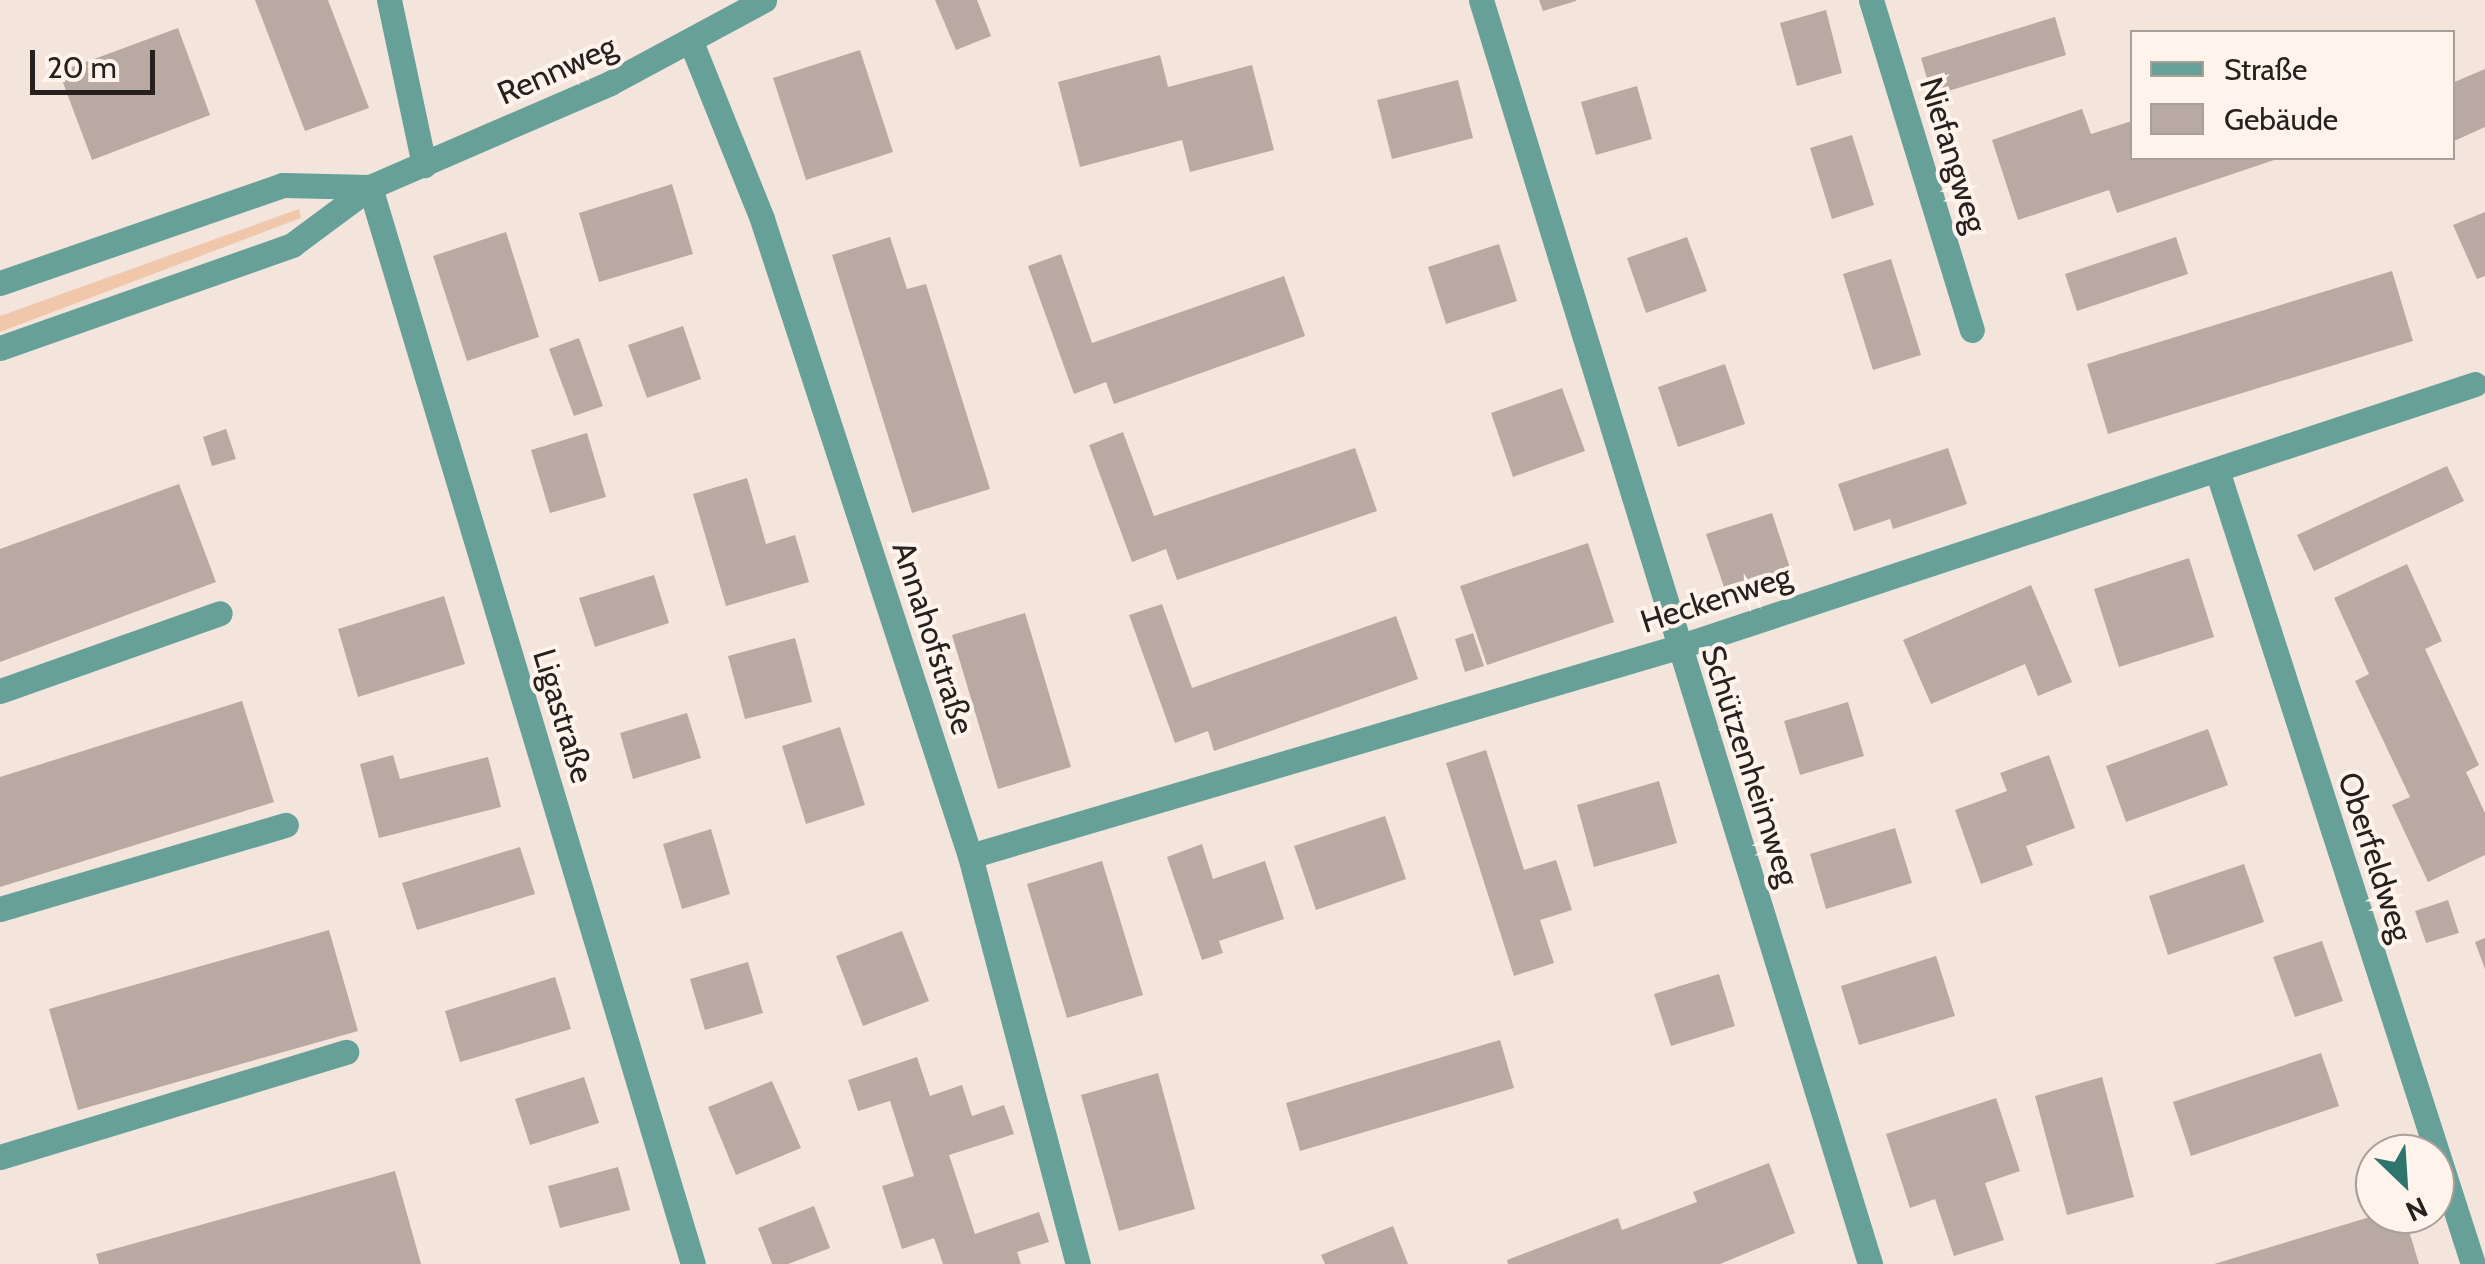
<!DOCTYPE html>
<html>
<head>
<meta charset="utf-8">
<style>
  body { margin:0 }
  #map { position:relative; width:2485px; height:1264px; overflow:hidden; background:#f4e5dc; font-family:Cabin,sans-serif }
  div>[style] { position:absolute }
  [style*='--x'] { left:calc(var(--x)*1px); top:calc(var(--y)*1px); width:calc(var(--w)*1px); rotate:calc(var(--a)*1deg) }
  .green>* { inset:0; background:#f1c7ac }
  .building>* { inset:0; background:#b8aaa2 }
  .minor>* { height:25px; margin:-12.5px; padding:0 12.5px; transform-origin:12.5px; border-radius:12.5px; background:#66a098 }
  span { translate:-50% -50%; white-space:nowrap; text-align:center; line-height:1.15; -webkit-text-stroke:8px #fff3ec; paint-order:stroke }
  .street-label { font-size:32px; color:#26211e }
  .legend { position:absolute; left:2130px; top:30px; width:325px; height:130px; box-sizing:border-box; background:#fff3ec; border:2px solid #a89f9a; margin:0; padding:12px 18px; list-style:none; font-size:30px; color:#26211e }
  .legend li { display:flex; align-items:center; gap:20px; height:50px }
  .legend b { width:50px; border:2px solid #a89f9a }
  .north { position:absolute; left:2355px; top:1134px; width:100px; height:100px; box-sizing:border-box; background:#fff3ec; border:2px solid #a89f9a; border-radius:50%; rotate:155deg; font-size:28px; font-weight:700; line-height:40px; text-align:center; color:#26211e }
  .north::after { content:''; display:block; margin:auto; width:35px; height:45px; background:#2d756d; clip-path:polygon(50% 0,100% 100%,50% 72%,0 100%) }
  .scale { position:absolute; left:30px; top:50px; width:125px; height:45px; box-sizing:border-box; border:5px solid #26211e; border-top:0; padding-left:12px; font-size:30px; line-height:35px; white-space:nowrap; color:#26211e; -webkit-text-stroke:8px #fff3ec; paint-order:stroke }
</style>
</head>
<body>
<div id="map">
  <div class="green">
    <div style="clip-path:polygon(299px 209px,301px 218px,0 332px,0 316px)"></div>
  </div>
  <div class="building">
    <div style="clip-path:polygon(255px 0,328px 0,369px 108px,305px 131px)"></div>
    <div style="clip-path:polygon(935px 0,977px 0,991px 36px,956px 50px)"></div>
    <div style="clip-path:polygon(1539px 0,1576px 0,1576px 1px,1543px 11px)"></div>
    <div style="clip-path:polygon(1826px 10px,1842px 73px,1797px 86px,1780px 23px)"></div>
    <div style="clip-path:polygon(2055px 17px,2066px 55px,1932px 96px,1921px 58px)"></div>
    <div style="clip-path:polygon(178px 28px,210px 115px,92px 160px,59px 72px)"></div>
    <div style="clip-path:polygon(860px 50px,893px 152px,806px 180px,773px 78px)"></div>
    <div style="clip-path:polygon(1160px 55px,1168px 87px,1252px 65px,1274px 150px,1190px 172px,1182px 140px,1080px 167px,1058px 82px)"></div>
    <div style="clip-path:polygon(2485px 69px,2485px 127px,2452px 142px,2452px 83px)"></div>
    <div style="clip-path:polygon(1458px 80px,1473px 138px,1392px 159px,1377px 100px)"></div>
    <div style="clip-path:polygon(1637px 86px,1652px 139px,1596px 155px,1581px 102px)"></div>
    <div style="clip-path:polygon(2082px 109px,2091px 134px,2132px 121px,2132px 158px,2280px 158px,2117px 213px,2109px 190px,2018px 220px,1992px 140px)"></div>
    <div style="clip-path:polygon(1852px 135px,1874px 205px,1832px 219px,1810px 148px)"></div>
    <div style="clip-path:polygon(672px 184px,693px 254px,599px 282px,579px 213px)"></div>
    <div style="clip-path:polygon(2485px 212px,2485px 276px,2477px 279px,2453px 225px)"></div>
    <div style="clip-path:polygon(506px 232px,539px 337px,467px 361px,433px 256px)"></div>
    <div style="clip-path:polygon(890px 237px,907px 289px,926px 284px,990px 489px,912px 513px,832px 255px)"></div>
    <div style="clip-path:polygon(1687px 237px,1707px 291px,1646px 313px,1627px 258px)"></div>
    <div style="clip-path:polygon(2176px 237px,2188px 274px,2077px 311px,2065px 274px)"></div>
    <div style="clip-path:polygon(1499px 244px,1517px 301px,1446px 324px,1428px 267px)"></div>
    <div style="clip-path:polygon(1061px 254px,1092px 343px,1284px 276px,1305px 336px,1114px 404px,1106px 382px,1074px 394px,1028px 266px)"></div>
    <div style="clip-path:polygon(1891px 259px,1921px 355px,1873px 370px,1843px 274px)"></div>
    <div style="clip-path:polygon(2392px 271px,2413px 341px,2108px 434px,2087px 364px)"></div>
    <div style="clip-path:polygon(683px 326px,701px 379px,647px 398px,628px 345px)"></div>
    <div style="clip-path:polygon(579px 338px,603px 406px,574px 416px,549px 349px)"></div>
    <div style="clip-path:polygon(1725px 364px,1745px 424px,1678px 447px,1658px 387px)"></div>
    <div style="clip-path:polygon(1562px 388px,1585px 451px,1513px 477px,1491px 413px)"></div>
    <div style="clip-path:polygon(226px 429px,236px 459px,212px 466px,203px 437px)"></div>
    <div style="clip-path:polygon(1123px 432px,1154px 516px,1355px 448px,1377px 511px,1177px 580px,1166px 549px,1132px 562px,1089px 445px)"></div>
    <div style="clip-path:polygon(587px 433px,606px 497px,550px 513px,531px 450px)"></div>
    <div style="clip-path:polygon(1948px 448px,1967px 504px,1893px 529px,1890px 519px,1854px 531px,1838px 484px)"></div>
    <div style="clip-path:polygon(2447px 466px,2464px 501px,2314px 571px,2297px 535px)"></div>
    <div style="clip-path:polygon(747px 478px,766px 544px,795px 535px,809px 582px,726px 606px,693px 494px)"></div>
    <div style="clip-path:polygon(179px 484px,216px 582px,0 662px,0 549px)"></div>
    <div style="clip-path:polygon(1772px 513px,1791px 571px,1726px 593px,1706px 534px)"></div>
    <div style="clip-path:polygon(1588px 543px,1614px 622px,1487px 665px,1460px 586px)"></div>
    <div style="clip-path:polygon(2189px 558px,2214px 637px,2119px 667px,2094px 589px)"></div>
    <div style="clip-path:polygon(2407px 564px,2442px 641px,2425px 649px,2479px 765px,2466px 772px,2485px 813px,2485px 855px,2428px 882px,2392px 805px,2410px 797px,2355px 681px,2369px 674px,2334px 598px)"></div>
    <div style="clip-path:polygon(654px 575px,669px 623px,595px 647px,579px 598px)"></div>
    <div style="clip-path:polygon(2031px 585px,2072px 682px,2038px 696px,2025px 664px,1931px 704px,1903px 640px)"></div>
    <div style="clip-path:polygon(444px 596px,465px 664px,358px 697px,338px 629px)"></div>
    <div style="clip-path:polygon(1162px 604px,1192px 688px,1396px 616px,1418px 679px,1214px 751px,1208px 731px,1175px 743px,1129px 615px)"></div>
    <div style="clip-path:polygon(1025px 613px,1071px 767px,998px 789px,952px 635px)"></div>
    <div style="clip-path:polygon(1473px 633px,1484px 666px,1465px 672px,1455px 639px)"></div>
    <div style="clip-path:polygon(795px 638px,812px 702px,745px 719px,728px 656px)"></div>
    <div style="clip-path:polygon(242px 701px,274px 802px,0 887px,0 777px)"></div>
    <div style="clip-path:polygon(1848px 702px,1864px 756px,1800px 775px,1784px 721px)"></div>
    <div style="clip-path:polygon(687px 713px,701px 758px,633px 779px,620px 733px)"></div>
    <div style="clip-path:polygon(840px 727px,865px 805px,806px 824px,782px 746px)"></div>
    <div style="clip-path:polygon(2208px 729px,2228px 785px,2126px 822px,2106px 766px)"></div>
    <div style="clip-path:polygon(1486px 750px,1524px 870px,1556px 860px,1572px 910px,1540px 920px,1554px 963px,1514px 976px,1446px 763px)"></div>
    <div style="clip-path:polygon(393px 755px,400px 779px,488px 757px,501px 807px,379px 838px,360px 764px)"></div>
    <div style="clip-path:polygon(2049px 755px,2075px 828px,2026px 846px,2033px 865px,1981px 884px,1955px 810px,2007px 791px,2000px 773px)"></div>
    <div style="clip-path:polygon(1659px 781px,1677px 843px,1594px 867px,1577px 805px)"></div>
    <div style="clip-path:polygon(1385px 816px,1406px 879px,1316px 910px,1294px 846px)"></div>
    <div style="clip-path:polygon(1895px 828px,1912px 883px,1826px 909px,1810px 854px)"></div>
    <div style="clip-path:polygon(711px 829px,730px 894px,682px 909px,663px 844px)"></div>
    <div style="clip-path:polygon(1202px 844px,1213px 879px,1265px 861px,1284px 919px,1219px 941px,1223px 953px,1202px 960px,1167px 857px)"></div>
    <div style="clip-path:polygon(520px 847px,535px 894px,417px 930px,402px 883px)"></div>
    <div style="clip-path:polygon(1102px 861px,1143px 995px,1067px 1018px,1027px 884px)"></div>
    <div style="clip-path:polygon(2244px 864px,2264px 922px,2168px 955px,2149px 896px)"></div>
    <div style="clip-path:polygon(2448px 900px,2459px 933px,2426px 943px,2415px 911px)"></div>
    <div style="clip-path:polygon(329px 930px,358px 1031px,78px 1110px,49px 1009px)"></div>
    <div style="clip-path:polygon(902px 931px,929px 1001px,863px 1026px,836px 956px)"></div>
    <div style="clip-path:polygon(2485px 938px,2485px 969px,2475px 942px)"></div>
    <div style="clip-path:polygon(2322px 941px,2343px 1001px,2295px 1017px,2273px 957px)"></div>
    <div style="clip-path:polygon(1936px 956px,1955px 1016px,1859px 1045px,1841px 986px)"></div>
    <div style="clip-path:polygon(748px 962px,763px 1013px,705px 1030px,690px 979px)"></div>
    <div style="clip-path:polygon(1719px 974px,1735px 1026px,1671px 1046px,1654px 994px)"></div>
    <div style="clip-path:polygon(555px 977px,571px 1029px,460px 1062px,445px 1011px)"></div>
    <div style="clip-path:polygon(1500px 1040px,1514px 1088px,1300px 1151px,1286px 1103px)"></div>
    <div style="clip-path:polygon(2321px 1053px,2339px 1106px,2191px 1156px,2173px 1102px)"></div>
    <div style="clip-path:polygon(917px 1057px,930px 1096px,962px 1085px,972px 1116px,1004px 1105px,1014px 1134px,949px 1155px,975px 1234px,1039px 1212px,1049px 1242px,1017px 1252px,1021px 1264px,943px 1264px,934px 1238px,902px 1249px,882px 1186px,914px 1176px,890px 1101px,858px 1111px,848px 1080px)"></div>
    <div style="clip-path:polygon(1158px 1073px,1195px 1209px,1119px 1231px,1081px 1095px)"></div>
    <div style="clip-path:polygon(584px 1077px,599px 1123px,530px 1145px,515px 1099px)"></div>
    <div style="clip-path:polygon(2102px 1077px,2134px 1197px,2067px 1215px,2035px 1096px)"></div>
    <div style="clip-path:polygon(772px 1081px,801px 1148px,736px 1175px,708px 1107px)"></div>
    <div style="clip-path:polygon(1996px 1098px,2020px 1171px,1985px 1183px,2004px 1240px,1954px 1256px,1935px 1199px,1910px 1208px,1886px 1134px)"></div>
    <div style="clip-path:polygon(1769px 1163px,1795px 1233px,1720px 1264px,1508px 1264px,1507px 1260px,1618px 1218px,1622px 1230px,1697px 1202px,1693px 1192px)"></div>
    <div style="clip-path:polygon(618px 1167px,630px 1210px,560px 1228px,548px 1186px)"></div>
    <div style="clip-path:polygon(395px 1171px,421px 1264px,99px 1264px,96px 1254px)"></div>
    <div style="clip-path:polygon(814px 1206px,830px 1248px,788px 1264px,772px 1264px,758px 1228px)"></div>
    <div style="clip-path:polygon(2380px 1214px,2404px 1214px,2419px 1264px,2214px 1264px)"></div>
    <div style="clip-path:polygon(1393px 1226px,1408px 1264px,1325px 1264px,1321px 1255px)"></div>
  </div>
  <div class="minor">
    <div style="--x:389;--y:0;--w:169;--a:78"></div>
    <div style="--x:1481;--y:0;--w:1323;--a:72.89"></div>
    <div style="--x:1871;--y:0;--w:345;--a:73"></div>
    <div style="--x:691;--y:42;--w:191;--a:68.1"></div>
    <div style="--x:762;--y:219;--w:670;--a:71.92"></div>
    <div style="--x:970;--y:856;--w:422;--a:75.2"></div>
    <div style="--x:370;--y:187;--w:1124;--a:73.31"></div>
    <div style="--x:0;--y:283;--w:299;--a:-19.1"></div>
    <div style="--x:283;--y:185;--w:87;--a:1.3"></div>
    <div style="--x:0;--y:348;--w:310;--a:-19.4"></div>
    <div style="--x:292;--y:245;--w:97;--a:-36.6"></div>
    <div style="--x:370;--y:187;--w:262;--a:-23.4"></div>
    <div style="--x:610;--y:83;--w:175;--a:-28.3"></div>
    <div style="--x:2217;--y:470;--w:834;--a:72.13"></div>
    <div style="--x:0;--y:691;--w:233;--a:-19.5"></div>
    <div style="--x:970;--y:856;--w:738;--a:-16.45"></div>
    <div style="--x:1678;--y:647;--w:839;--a:-18.26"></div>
    <div style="--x:0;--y:909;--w:298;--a:-16.4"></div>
    <div style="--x:0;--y:1157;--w:362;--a:-16.9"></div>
  </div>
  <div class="street-label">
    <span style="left:557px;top:70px;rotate:-24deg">Rennweg</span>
    <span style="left:1953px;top:155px;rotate:73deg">Niefangweg</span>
    <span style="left:1716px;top:599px;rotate:-18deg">Heckenweg</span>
    <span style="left:933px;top:638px;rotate:72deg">Annahofstraße</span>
    <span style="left:563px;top:716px;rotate:73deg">Ligastraße</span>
    <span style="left:1750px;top:766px;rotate:72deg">Schützenheimweg</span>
    <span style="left:2375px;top:857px;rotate:72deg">Oberfeldweg</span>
  </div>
  <ul class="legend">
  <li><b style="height:12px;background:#66a098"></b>Straße</li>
  <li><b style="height:28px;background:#b8aaa2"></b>Gebäude</li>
  </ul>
  <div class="north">N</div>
  <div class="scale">20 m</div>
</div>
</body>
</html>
